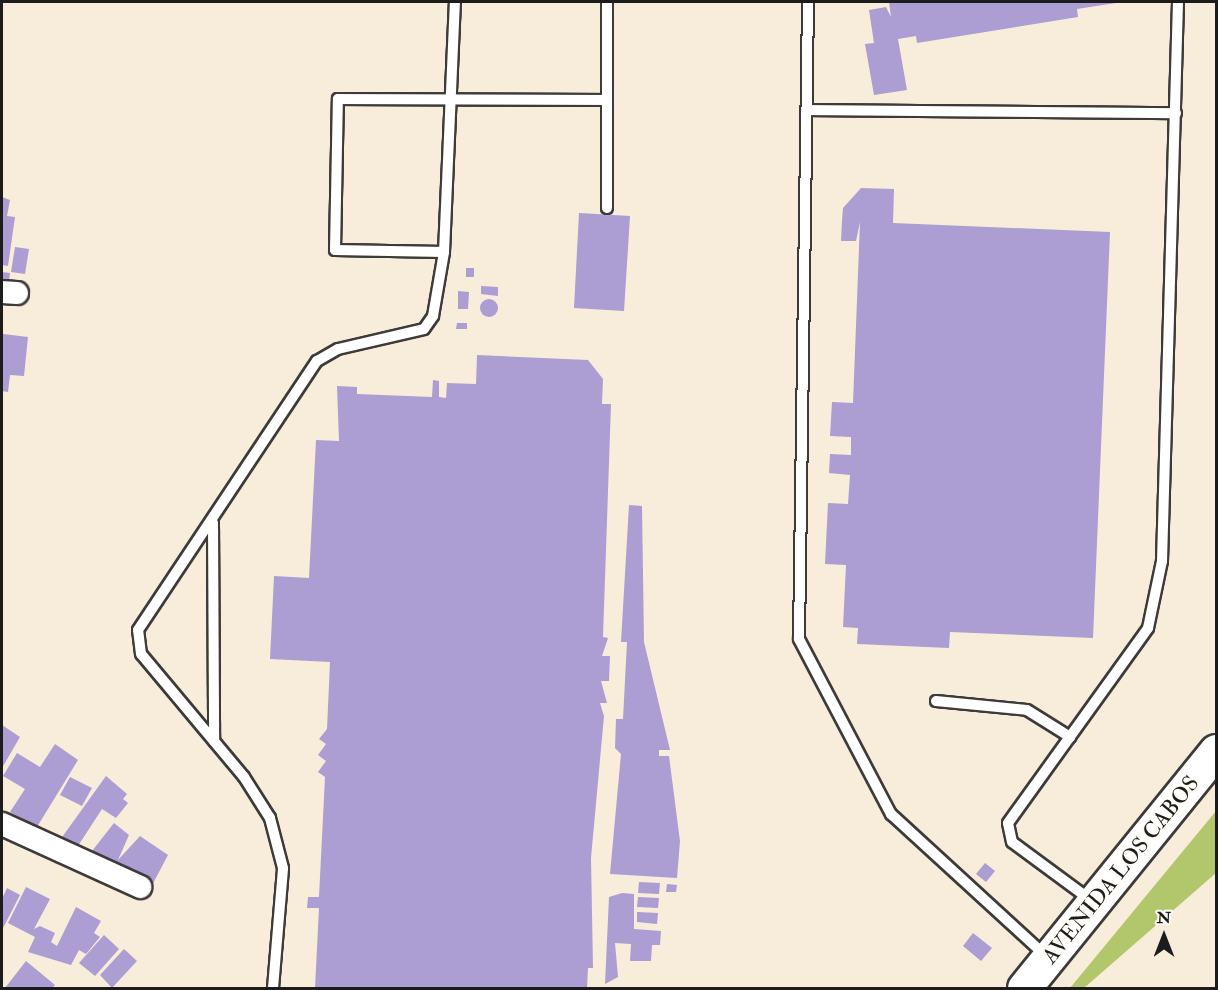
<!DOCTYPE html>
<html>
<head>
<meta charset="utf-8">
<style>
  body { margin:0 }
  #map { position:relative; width:1218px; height:990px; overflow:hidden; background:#f8ecdb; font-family:"IM FELL Double Pica",serif }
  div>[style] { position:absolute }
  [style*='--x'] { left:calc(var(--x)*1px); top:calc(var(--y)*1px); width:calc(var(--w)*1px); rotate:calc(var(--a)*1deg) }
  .green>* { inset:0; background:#b2c76c }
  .building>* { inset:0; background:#ac9dd3 }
  .round { border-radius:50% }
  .roads { filter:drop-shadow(2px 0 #3d3b39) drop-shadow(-2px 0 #3d3b39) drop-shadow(0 2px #3d3b39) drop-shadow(0 -2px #3d3b39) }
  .lane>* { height:10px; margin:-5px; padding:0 5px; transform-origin:5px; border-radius:5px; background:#fff }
  .street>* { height:22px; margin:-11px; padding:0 11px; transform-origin:11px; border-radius:11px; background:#fff }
  .primary>* { height:33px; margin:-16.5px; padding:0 16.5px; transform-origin:16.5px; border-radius:16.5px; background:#fff }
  span { translate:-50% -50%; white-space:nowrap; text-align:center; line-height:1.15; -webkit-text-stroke:5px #fdfcf7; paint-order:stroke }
  .street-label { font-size:22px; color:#1c1c1c }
  .frame { position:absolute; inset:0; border:3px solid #1c1c1c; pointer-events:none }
  .north { position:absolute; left:1134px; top:906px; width:60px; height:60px; -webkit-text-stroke:4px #fdfcf7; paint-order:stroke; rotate:0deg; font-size:16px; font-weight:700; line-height:24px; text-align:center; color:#1c1c1c }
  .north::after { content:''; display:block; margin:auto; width:21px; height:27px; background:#1c1c1c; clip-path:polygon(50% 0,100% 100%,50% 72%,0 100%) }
</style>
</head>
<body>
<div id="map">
  <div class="green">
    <div style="clip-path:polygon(1216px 811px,1216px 873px,1084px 988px,1070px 988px)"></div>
  </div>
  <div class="building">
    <div style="clip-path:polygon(889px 2px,1116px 2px,1116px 3px,1077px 9px,1078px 17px,917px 43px,916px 36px,898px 39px,907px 90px,874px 95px,865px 44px,874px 43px,869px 10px,886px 7px,891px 17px)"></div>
    <div style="clip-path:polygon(861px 188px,894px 189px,893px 223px,1110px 232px,1093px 638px,950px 632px,949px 648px,857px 644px,858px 628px,843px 627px,846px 565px,825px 564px,828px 503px,848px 504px,850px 475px,829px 473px,830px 454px,851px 455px,851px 437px,830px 436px,832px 402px,853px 403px,860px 222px,856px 241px,841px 241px,842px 221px,843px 208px)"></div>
    <div style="clip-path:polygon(2px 197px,10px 200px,7px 216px,15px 217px,8px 266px,2px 265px)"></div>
    <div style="clip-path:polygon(579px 213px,630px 216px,624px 311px,574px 308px)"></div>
    <div style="clip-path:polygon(15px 247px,29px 249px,25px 274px,11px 272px)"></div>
    <div style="clip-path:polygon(466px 268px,474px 268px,474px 277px,466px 277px)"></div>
    <div style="clip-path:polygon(2px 272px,10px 273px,8px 288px,2px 288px)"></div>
    <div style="clip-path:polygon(481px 286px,498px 287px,498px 296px,481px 294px)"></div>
    <div style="clip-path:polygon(458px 291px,469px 292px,468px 309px,458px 309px)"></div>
    <div class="round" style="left:480px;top:299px;width:18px;height:18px"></div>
    <div style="clip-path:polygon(457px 323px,467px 323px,467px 329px,456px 329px)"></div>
    <div style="clip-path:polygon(3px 334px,28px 337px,24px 376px,10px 375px,8px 392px,2px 391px)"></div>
    <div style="clip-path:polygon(477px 355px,588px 360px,603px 379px,602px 404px,611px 404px,603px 637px,608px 638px,602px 656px,610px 656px,609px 681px,601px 681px,607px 703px,600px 703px,604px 716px,591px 858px,593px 968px,588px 968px,587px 988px,315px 988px,319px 908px,307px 908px,308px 897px,319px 897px,325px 777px,318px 772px,326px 761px,318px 755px,326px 744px,319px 739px,327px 729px,330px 662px,270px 659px,274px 576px,309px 578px,316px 440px,339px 441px,337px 386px,357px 387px,357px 394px,432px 397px,433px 380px,439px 381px,439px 397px,446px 398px,447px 383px,476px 384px)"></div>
    <div style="clip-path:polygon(629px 505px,642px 506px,644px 642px,670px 750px,659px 750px,659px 756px,669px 756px,680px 841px,677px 878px,610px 874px,621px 754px,615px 748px,616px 719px,623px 719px,627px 642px,621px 642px)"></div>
    <div style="clip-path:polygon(2px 725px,20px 737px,2px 768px)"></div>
    <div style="clip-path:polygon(55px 744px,78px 760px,37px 827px,10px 812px,25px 789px,3px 776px,17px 753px,40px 767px)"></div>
    <div style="clip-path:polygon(106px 776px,127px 794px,123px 799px,128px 803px,116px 818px,102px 809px,76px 849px,60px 840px)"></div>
    <div style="clip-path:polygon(70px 777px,92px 788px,82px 806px,60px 795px)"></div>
    <div style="clip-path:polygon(114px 823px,129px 835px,118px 860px,140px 836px,168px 855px,149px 891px,92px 851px)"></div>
    <div style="clip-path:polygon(985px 863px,995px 871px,986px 882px,976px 874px)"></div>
    <div style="clip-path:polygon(639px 882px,660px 883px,659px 894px,638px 893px)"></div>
    <div style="clip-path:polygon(667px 884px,677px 885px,676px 892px,666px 892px)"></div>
    <div style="clip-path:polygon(26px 887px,50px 899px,34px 929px,40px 926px,55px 933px,51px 942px,57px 946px,76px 907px,101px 921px,94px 933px,100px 937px,86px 954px,79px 950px,71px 965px,28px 952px,35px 937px,8px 923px)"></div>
    <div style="clip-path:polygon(7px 888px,20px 895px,2px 930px,2px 899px)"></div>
    <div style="clip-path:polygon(622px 893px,634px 894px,634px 929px,661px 931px,660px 945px,652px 945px,651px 961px,630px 961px,631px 944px,615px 943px,618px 977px,605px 984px,609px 897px)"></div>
    <div style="clip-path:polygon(638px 897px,659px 898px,658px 908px,637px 907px)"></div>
    <div style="clip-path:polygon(637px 912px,658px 913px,657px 924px,637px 922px)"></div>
    <div style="clip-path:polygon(973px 933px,992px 948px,981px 961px,963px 946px)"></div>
    <div style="clip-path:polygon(104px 935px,119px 949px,95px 976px,79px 963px)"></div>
    <div style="clip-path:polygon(124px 949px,137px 961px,112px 988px,100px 975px)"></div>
    <div style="clip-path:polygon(26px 961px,55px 985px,52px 988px,5px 988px)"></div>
  </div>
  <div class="roads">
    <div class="lane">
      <div style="--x:808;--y:2;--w:637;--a:90.81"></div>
      <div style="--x:799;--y:639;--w:198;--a:62.3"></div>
      <div style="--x:891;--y:814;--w:210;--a:42.5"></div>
      <div style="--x:808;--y:110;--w:368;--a:0.5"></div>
      <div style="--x:607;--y:208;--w:206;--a:-90"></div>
      <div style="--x:444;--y:252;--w:250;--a:-87.5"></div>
      <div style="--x:213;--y:523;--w:218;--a:89.7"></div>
      <div style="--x:936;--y:701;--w:91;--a:5.6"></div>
      <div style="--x:1027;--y:710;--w:51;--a:32.1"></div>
      <div style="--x:1092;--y:901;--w:99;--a:-143.6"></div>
      <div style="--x:1012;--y:842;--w:19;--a:-102"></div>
      <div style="--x:1008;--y:823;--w:240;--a:-54.3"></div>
      <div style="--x:1148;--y:628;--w:68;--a:-78.2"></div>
      <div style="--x:1162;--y:561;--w:559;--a:-88.36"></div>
      <div style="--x:273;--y:988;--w:120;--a:-85.2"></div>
      <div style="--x:283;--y:868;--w:52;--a:-104.6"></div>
      <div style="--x:270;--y:818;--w:49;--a:-122.4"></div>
      <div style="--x:244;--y:777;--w:160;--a:-129.9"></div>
      <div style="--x:141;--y:654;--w:24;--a:-97"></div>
      <div style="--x:138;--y:630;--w:323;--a:-56.4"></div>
      <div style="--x:317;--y:361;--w:24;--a:-30"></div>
      <div style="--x:338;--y:349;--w:88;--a:-13.1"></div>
      <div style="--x:424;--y:329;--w:16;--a:-55"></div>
      <div style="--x:433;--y:316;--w:65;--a:-80.2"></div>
      <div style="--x:444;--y:252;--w:109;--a:-178.9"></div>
      <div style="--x:335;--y:250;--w:151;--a:-88.9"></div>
      <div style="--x:338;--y:99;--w:268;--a:0.2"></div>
    </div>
    <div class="street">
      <div style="--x:2;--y:292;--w:15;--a:4"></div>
      <div style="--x:2;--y:824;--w:152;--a:24.5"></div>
    </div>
    <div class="primary">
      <div style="--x:1024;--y:988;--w:305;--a:-51"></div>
    </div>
  </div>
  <div class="street-label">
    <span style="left:1121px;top:870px;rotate:-51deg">AVENIDA LOS CABOS</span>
  </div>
  <div class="frame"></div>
  <div class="north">N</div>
</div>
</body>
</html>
